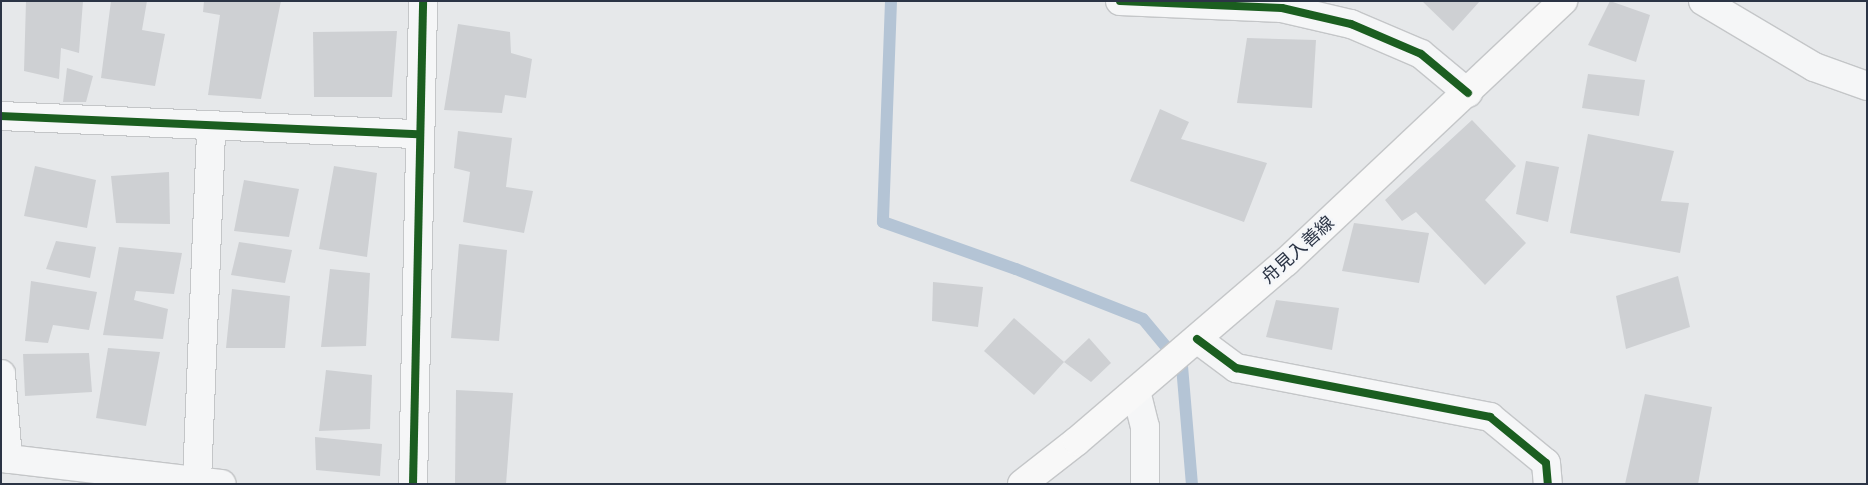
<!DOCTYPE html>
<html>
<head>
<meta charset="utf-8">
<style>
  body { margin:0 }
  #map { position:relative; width:1868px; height:485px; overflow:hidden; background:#e6e8ea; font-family:"PT Sans","Noto Sans JP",sans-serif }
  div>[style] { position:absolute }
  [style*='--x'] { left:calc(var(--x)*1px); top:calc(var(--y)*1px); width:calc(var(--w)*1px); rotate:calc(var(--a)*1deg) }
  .stream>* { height:12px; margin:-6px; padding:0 6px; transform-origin:6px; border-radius:6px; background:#b4c4d5 }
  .building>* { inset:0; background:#ced0d3 }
  .roads { filter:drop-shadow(1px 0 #c4c6c8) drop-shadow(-1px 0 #c4c6c8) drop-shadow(0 1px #c4c6c8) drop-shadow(0 -1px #c4c6c8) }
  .minor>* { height:28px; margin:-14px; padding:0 14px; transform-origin:14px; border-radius:14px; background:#f5f6f7 }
  .major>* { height:28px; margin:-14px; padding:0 14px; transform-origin:14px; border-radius:14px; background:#f8f8f8 }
  .cycleway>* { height:8px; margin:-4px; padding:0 4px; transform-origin:4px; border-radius:4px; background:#1b5e20 }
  span { translate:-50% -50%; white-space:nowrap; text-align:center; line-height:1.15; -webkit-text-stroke:4.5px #f4f6f9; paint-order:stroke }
  .street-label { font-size:18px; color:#2b3445 }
  .frame { position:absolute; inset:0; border:2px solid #2b3445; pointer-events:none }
</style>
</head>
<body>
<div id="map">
  <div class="stream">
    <div style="--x:891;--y:1;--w:221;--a:92.1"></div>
    <div style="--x:883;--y:222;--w:141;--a:19.5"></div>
    <div style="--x:1016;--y:269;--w:136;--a:21.5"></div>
    <div style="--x:1143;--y:319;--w:61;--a:50.3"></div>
    <div style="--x:1182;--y:366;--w:118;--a:85.2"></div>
  </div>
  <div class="building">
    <div style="clip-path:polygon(26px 1px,83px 1px,79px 53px,61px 48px,59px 79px,24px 71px)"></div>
    <div style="clip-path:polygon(111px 1px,147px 1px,142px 30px,165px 34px,155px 86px,101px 78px)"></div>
    <div style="clip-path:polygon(204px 1px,281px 1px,261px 99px,208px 95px,220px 15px,203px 12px)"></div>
    <div style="clip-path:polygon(1422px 1px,1480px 1px,1453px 31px)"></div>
    <div style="clip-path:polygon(1610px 1px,1650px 15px,1636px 62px,1588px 45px)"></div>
    <div style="clip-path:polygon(458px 24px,510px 32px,511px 53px,532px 59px,526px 98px,505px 95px,502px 113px,444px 110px)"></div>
    <div style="clip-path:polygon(397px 31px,392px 97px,314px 97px,313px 32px)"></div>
    <div style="clip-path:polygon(1247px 38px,1316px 40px,1312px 108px,1237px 103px)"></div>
    <div style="clip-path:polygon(67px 68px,93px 76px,86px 102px,63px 102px)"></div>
    <div style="clip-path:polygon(1588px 74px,1645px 80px,1639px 116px,1582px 108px)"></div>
    <div style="clip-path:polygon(1160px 109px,1189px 122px,1181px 139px,1267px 163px,1244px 222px,1130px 181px)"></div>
    <div style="clip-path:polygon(1472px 120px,1516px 166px,1485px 200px,1526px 243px,1485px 285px,1416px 212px,1402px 221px,1385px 200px)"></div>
    <div style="clip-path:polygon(458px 131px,512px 138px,506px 187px,533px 191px,524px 233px,463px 222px,470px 172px,454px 168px)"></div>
    <div style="clip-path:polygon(1588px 134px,1674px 151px,1661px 201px,1689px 203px,1680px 253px,1570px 233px)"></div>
    <div style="clip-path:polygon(1526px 161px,1559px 167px,1548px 222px,1516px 214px)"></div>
    <div style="clip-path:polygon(35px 166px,96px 180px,87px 228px,24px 216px)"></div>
    <div style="clip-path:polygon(334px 166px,377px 173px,367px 257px,319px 249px)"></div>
    <div style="clip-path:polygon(169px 172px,170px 224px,116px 223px,111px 176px)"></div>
    <div style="clip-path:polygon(244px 180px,299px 189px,289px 237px,234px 231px)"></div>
    <div style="clip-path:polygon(1354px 223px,1429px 233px,1419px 283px,1342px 271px)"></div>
    <div style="clip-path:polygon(56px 241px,96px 247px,90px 278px,46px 269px)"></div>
    <div style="clip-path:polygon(239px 242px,292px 250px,285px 283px,231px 275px)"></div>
    <div style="clip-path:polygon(459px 244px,507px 250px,499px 341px,451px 338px)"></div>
    <div style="clip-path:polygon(119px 247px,182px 253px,174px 294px,136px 291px,134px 300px,168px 309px,163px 339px,103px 335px)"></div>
    <div style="clip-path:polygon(330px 269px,370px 273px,366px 346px,321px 347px)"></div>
    <div style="clip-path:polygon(1678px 276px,1690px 327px,1626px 349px,1616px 296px)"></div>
    <div style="clip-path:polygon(31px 281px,97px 292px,89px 330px,53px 325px,48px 343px,25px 341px)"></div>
    <div style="clip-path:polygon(933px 282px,983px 287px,978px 327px,932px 321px)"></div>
    <div style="clip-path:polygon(232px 289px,290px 296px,285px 348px,226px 348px)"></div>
    <div style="clip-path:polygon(1276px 300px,1339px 308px,1332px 350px,1266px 337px)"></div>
    <div style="clip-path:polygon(1014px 318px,1064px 362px,1034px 395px,984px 351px)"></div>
    <div style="clip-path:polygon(1089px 338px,1111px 363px,1091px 382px,1064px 362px)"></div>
    <div style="clip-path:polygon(108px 348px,160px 352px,146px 426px,96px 418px)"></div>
    <div style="clip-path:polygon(89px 353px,92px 392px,25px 396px,23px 354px)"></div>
    <div style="clip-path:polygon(326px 370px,372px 375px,370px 429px,319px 431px)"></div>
    <div style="clip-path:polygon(456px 390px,513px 393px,506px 484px,455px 484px)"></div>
    <div style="clip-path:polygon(1645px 394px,1712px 407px,1698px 484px,1625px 484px)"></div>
    <div style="clip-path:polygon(315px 437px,382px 444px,380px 476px,316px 470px)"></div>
  </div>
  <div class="roads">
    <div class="minor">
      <div style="--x:1120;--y:1;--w:162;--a:2.5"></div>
      <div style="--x:1282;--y:8;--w:71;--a:13.1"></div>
      <div style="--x:1351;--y:24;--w:76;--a:23.2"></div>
      <div style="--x:1421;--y:54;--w:61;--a:39.7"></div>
      <div style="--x:1703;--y:1;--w:129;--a:30.7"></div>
      <div style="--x:1814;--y:67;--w:56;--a:19.7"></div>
      <div style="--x:1;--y:116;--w:419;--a:2.5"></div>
      <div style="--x:1197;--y:339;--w:49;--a:36.6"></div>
      <div style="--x:1236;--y:368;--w:259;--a:10.9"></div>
      <div style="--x:1490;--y:417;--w:72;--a:39.4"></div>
      <div style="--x:1546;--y:463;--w:21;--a:85"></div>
      <div style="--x:1;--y:374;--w:85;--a:85.3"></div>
      <div style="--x:1136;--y:391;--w:37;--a:76"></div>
      <div style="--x:1145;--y:427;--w:57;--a:90"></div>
      <div style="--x:1;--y:458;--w:222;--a:6.7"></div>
      <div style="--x:197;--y:481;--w:356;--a:-87.7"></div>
      <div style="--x:413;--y:484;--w:483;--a:-88.8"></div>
    </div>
    <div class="major">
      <div style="--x:1022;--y:484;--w:70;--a:-38"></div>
      <div style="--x:1077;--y:441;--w:275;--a:-40.6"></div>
      <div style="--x:1286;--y:262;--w:381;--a:-43.3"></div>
    </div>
  </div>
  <div class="cycleway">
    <div style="--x:1120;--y:1;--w:162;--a:2.5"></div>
    <div style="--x:1282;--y:8;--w:71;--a:13.1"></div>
    <div style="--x:1351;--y:24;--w:76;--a:23.2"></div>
    <div style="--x:1421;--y:54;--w:61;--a:39.7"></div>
    <div style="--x:1;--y:116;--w:419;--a:2.5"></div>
    <div style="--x:1197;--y:339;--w:49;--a:36.6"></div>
    <div style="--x:1236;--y:368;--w:259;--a:10.9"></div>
    <div style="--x:1490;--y:417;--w:72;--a:39.4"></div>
    <div style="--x:1546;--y:463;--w:21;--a:85"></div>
    <div style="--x:413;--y:484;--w:483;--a:-88.8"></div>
  </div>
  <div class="street-label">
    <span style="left:1298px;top:250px;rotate:-42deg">舟見入善線</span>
  </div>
  <div class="frame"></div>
</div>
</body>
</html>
